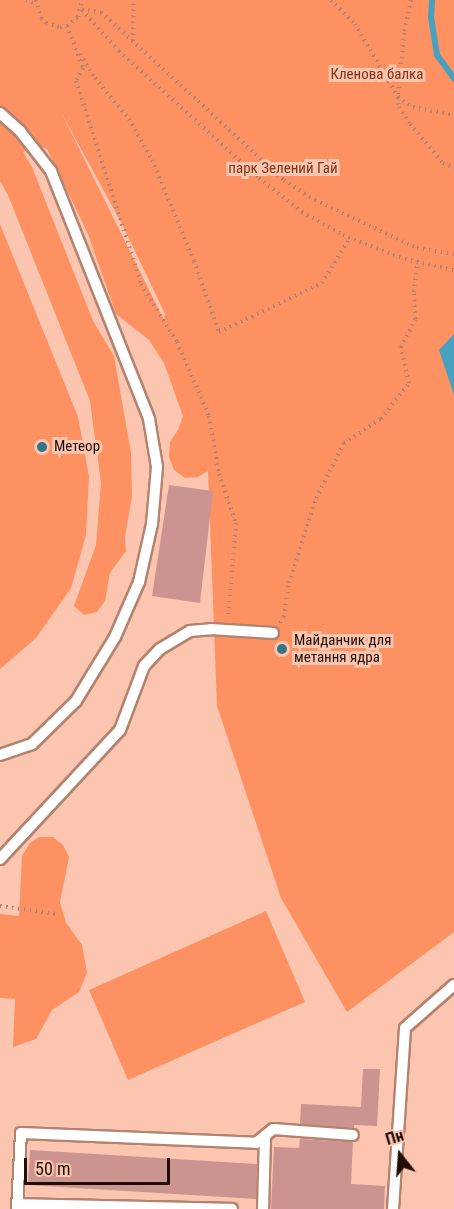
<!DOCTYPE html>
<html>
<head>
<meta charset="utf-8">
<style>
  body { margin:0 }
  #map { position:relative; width:454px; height:1209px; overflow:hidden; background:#fbc5b0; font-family:"Roboto Condensed",sans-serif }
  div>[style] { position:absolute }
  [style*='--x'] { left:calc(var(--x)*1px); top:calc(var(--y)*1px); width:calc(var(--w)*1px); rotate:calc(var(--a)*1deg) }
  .green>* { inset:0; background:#fe9162 }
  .water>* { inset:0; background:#47a0be }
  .stream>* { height:6px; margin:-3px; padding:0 3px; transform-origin:3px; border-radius:3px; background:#47a0be }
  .building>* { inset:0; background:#cc9491 }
  .path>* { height:4px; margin-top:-2px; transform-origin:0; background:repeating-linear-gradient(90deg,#ad8373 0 1.5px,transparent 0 6px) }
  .roads { filter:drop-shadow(2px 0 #b4836f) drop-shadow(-2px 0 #b4836f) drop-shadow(0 2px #b4836f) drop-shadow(0 -2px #b4836f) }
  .lane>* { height:10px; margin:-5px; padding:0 5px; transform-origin:5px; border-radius:5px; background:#fff }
  .dots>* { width:16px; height:16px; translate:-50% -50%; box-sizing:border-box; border:3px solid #fbc5b0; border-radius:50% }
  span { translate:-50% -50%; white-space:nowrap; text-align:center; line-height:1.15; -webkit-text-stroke:6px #fbc5b0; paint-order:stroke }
  .park-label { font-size:15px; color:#7f3512 }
  .poi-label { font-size:15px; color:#200e07 }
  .left { translate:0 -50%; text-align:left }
  .north { position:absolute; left:370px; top:1125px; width:60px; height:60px; -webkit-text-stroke:4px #fbc5b0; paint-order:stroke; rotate:343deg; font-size:16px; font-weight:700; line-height:24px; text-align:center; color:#200e07 }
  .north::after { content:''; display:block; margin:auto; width:21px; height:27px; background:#200e07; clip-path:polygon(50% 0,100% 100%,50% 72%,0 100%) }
  .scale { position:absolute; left:24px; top:1158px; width:146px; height:27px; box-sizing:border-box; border:3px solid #200e07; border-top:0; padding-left:8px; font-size:18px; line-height:21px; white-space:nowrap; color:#200e07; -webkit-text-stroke:4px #fbc5b0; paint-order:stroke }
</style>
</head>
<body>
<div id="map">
  <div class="green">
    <div style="clip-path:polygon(evenodd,0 0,454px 0,454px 932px,347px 1012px,281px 898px,217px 706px,208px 471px,198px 477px,185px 478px,174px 470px,169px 457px,170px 442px,178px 430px,183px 416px,164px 363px,149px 340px,116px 314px,88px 234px,47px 149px,34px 144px,23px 152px,32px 167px,93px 321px,114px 356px,131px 453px,132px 496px,125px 537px,126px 551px,110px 573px,105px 601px,97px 612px,84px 615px,74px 606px,96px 545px,101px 483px,90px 401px,8px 195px,0 181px,0 0,61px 112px,124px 228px,165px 314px,164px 320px,61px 112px)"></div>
    <div style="clip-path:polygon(0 224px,78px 417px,89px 476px,86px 535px,71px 588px,36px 638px,0 669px)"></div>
    <div style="clip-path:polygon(39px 837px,53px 837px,63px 845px,69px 857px,60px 902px,66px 923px,82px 945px,87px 973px,79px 992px,52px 1010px,36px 1039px,13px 1047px,15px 999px,0 998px,0 914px,19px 916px,22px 856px,30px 843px)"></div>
    <div style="clip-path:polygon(266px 911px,305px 1002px,128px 1080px,89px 990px)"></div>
  </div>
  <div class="water">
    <div style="clip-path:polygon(454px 334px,454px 395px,439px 350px)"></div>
  </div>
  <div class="stream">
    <div style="--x:432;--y:0;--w:17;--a:93"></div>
    <div style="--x:431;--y:17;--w:38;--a:81"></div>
    <div style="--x:437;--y:55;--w:29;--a:54"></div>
  </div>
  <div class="building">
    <div style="clip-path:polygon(169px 485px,213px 491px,200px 603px,152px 596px)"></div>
    <div style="clip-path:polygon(363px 1069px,380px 1069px,377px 1126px,354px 1125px,354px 1128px,300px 1124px,301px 1104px,361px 1107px)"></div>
    <div style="clip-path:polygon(300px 1139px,353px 1142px,351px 1184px,385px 1186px,384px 1209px,271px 1209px,274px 1147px,299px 1148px)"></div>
    <div style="clip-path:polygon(30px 1150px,257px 1164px,256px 1199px,28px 1185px)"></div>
  </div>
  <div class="path">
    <div style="--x:26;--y:0;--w:11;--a:22"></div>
    <div style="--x:36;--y:0;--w:19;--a:74"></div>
    <div style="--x:41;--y:18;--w:7;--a:45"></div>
    <div style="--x:46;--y:23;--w:15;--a:16"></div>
    <div style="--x:60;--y:27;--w:7;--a:-8"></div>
    <div style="--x:67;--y:26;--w:14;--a:-39"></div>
    <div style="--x:78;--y:17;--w:17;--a:-77"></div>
    <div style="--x:331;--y:0;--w:34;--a:45"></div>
    <div style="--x:355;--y:24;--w:85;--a:59.5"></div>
    <div style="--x:398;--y:97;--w:18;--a:34"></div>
    <div style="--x:413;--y:107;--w:42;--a:11"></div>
    <div style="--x:411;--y:0;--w:34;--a:102"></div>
    <div style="--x:404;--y:33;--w:64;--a:95.4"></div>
    <div style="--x:398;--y:97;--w:10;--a:84"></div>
    <div style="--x:399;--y:107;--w:20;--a:57"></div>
    <div style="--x:410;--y:124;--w:51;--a:49.8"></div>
    <div style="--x:443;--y:163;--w:12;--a:24"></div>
    <div style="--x:82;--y:10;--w:55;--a:47.9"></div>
    <div style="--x:119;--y:51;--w:189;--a:42.2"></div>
    <div style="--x:259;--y:178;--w:55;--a:38.3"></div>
    <div style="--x:302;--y:212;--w:47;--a:29.3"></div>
    <div style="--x:343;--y:235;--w:66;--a:21.2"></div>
    <div style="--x:405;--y:259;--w:50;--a:12.7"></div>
    <div style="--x:82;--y:10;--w:19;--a:6"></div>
    <div style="--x:101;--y:12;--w:248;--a:42.6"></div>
    <div style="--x:284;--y:180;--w:37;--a:33"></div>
    <div style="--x:315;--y:200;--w:113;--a:25.2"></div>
    <div style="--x:417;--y:248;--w:37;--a:9"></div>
    <div style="--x:67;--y:26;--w:45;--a:69.1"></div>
    <div style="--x:83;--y:68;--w:15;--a:118"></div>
    <div style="--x:76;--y:81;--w:213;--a:72.2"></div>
    <div style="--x:141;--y:284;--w:68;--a:58.2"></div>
    <div style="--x:177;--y:342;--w:81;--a:66.6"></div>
    <div style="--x:209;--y:416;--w:59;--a:80.2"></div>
    <div style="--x:219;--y:474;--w:52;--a:70.9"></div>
    <div style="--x:236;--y:523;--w:95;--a:94.8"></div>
    <div style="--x:133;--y:41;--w:41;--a:-88.6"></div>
    <div style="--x:80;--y:54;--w:28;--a:58"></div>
    <div style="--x:95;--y:78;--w:53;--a:50.3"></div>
    <div style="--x:129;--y:119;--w:47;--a:60.7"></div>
    <div style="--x:152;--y:160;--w:109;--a:67.4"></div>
    <div style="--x:194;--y:261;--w:75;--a:70.6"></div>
    <div style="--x:219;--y:332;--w:114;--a:-25.4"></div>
    <div style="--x:322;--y:283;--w:53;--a:-58.1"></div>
    <div style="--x:280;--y:623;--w:7;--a:-56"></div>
    <div style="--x:284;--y:617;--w:34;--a:-82"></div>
    <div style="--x:289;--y:583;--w:89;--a:-72.4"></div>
    <div style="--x:316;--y:498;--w:62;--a:-63"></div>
    <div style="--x:344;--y:443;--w:44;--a:-33"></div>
    <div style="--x:381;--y:419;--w:46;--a:-52.1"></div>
    <div style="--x:409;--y:383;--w:37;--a:-103"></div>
    <div style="--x:401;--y:347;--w:31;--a:-63"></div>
    <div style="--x:415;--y:319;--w:27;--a:-92"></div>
    <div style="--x:414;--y:292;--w:31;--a:-83"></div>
    <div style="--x:0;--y:906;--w:57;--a:8.1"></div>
  </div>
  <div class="roads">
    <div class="lane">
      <div style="--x:0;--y:113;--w:27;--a:42"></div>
      <div style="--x:20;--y:131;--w:51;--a:52.2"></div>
      <div style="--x:51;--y:171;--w:267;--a:68.4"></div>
      <div style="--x:149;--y:419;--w:49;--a:80.5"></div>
      <div style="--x:157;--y:467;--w:57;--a:95"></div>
      <div style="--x:152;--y:524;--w:59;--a:102.6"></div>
      <div style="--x:139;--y:582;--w:60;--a:113.6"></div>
      <div style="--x:115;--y:637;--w:75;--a:121.4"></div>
      <div style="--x:76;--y:701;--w:62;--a:135.7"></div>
      <div style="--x:32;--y:744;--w:34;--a:161"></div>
      <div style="--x:0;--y:859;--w:176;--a:-47.1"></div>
      <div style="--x:120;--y:730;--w:68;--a:-69.4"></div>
      <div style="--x:144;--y:666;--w:23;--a:-47"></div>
      <div style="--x:160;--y:649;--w:35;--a:-31"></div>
      <div style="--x:190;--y:631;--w:21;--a:-5"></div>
      <div style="--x:211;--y:629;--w:62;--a:3.7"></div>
      <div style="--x:18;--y:1204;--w:214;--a:1.3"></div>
      <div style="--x:17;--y:1209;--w:76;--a:-87"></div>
      <div style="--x:21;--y:1133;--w:235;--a:2.4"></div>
      <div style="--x:256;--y:1143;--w:22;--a:-39"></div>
      <div style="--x:273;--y:1129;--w:80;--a:4.3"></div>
      <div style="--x:263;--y:1209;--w:73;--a:-88.4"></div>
      <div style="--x:393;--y:1209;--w:181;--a:-86.2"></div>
      <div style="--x:405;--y:1028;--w:65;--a:-41.3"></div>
    </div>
  </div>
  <div class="dots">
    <div style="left:42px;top:447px;background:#347388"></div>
    <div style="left:282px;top:649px;background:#347388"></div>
  </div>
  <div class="park-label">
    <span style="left:377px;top:75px">Кленова балка</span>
    <span style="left:283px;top:169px">парк Зелений Гай</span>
  </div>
  <div class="poi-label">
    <span class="left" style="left:54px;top:447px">Метеор</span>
    <span class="left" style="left:294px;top:649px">Майданчик для<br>метання ядра</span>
  </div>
  <div class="north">Пн</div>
  <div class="scale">50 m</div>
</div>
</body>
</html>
